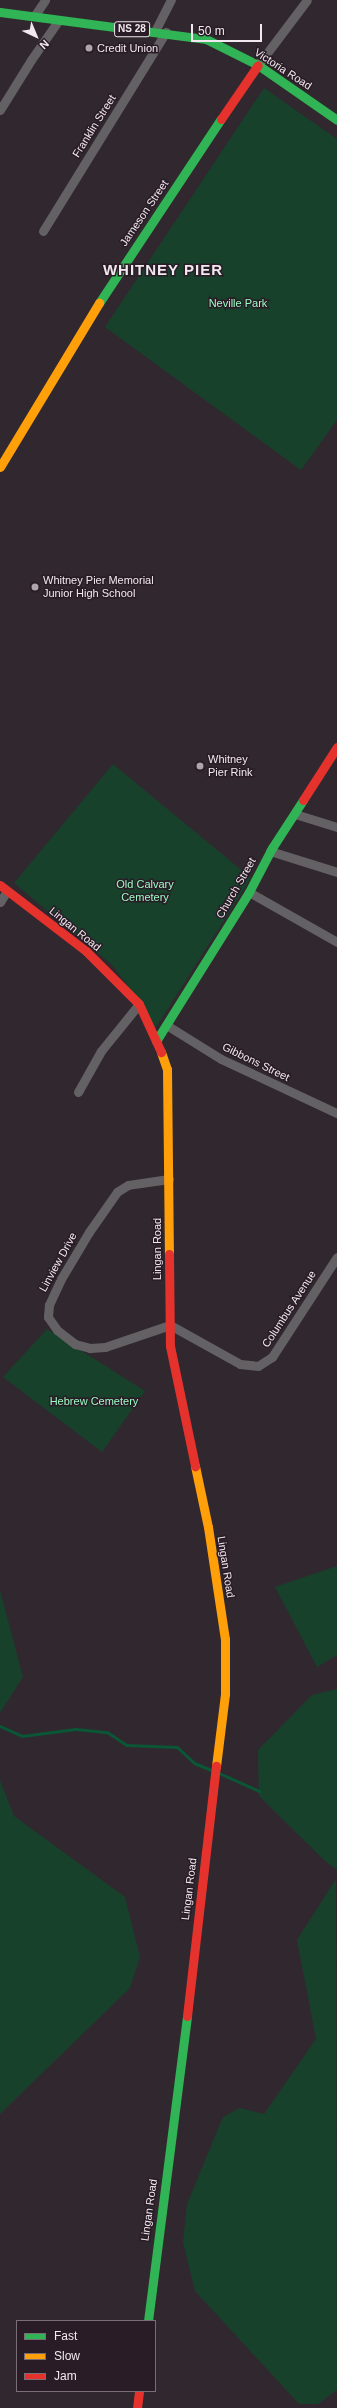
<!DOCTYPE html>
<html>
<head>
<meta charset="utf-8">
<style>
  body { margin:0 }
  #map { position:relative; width:337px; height:2408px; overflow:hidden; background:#30282e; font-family:Arial,sans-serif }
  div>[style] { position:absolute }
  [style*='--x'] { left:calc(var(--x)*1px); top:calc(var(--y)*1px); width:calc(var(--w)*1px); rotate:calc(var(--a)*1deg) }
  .green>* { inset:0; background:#18412c }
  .stream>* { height:3px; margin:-1.5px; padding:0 1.5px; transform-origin:1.5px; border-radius:1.5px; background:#0a5636 }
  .street>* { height:9px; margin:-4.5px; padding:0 4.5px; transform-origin:4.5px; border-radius:4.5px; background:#646164 }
  .fast>* { height:9px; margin:-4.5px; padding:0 4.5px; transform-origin:4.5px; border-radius:4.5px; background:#30b455 }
  .slow>* { height:9px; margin:-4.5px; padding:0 4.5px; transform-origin:4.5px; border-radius:4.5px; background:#ff9f0a }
  .jam>* { height:9px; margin:-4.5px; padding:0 4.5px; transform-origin:4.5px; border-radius:4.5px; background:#e5322d }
  .dots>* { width:11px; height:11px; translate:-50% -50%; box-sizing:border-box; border:2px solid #291c26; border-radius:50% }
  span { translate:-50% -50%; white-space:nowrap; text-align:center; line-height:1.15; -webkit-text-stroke:3px #291c26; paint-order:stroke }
  .shield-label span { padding:1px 3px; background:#291c26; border:1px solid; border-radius:3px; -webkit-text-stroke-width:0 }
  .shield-label { font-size:10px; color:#f2e8ef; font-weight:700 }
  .poi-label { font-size:11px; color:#f2e8ef }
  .left { translate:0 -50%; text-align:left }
  .street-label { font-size:11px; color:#f2e8ef }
  .park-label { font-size:11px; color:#9bfac3 }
  .district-label { font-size:15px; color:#f2e8ef; font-weight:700; letter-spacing:1px }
  .legend { position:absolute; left:16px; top:2320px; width:140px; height:72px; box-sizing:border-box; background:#291c26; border:1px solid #796e76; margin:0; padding:5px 7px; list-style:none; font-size:12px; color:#f2e8ef }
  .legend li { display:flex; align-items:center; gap:8px; height:20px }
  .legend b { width:20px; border:1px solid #796e76 }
  .north { position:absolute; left:16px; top:16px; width:40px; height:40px; -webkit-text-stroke:3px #291c26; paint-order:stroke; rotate:136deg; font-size:11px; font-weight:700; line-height:16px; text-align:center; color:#f2e8ef }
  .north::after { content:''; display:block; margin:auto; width:14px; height:18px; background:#f2e8ef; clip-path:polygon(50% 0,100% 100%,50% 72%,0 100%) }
  .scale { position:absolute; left:191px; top:24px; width:71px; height:18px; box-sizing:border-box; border:2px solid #f2e8ef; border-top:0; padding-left:5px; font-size:12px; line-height:14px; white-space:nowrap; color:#f2e8ef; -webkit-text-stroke:3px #291c26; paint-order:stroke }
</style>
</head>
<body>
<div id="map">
  <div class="green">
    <div style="clip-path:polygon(264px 88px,337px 139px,337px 420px,301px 470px,105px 327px)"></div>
    <div style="clip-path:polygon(113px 764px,251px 878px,153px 1032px,139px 1001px,112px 965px,14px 883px)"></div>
    <div style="clip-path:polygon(47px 1329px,145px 1391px,102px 1452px,3px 1377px)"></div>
    <div style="clip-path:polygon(337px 1566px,337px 1655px,317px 1667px,275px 1587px)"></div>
    <div style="clip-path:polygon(0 1590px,23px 1677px,0 1713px)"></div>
    <div style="clip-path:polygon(337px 1689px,337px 1870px,325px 1861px,259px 1796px,258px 1750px,312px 1695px)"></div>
    <div style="clip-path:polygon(0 1780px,14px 1816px,125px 1897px,140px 1957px,130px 1988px,0 2114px)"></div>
    <div style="clip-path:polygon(336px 1879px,337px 2390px,318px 2404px,299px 2404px,195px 2291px,183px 2242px,187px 2204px,223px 2117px,240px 2108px,264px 2114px,316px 2039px,297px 1940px)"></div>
  </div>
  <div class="stream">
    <div style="--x:0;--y:1726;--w:24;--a:24"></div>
    <div style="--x:22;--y:1736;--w:54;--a:-7.4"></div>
    <div style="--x:76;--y:1729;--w:31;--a:6"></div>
    <div style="--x:107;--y:1732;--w:23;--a:34"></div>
    <div style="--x:126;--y:1745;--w:51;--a:2.2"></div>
    <div style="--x:177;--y:1747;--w:23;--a:43"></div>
    <div style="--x:194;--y:1763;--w:22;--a:22"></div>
    <div style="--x:219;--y:1773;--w:44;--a:24.2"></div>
  </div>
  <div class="street">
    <div style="--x:35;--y:15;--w:18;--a:-56"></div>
    <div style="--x:155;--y:31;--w:35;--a:-63"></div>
    <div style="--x:258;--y:65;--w:81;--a:-53"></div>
    <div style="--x:0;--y:110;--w:59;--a:-58.2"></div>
    <div style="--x:31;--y:60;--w:47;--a:-55.3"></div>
    <div style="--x:43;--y:231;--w:234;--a:-58.3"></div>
    <div style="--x:295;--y:814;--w:44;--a:17.2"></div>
    <div style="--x:270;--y:851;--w:70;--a:17.4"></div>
    <div style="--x:249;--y:892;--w:101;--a:29.6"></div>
    <div style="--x:0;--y:902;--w:13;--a:-58"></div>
    <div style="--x:168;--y:1026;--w:62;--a:31.9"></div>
    <div style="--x:221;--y:1059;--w:128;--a:25"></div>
    <div style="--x:78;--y:1092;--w:47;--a:-60.7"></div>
    <div style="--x:101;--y:1051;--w:60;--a:-51"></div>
    <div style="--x:169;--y:1179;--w:41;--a:171.7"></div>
    <div style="--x:128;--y:1185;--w:13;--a:148"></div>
    <div style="--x:117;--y:1192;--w:49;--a:125"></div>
    <div style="--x:89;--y:1232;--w:55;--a:120.8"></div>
    <div style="--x:61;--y:1279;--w:29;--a:115"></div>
    <div style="--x:49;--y:1305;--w:12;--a:95"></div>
    <div style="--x:48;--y:1317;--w:16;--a:55"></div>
    <div style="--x:57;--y:1330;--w:23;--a:38"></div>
    <div style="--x:75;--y:1344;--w:16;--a:15"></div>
    <div style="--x:90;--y:1348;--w:15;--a:-4"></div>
    <div style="--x:105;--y:1347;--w:69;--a:-18.7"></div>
    <div style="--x:170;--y:1325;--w:80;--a:29.1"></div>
    <div style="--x:240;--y:1364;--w:18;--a:6"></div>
    <div style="--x:258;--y:1366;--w:17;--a:-33"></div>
    <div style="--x:272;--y:1357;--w:119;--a:-57"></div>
  </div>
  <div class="fast">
    <div style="--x:0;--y:12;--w:208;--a:7.5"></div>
    <div style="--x:206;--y:39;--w:58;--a:26.6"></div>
    <div style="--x:258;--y:65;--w:96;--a:34.8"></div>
    <div style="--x:99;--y:303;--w:221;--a:-56.5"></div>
    <div style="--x:156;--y:1041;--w:176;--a:-58"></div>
    <div style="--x:249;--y:892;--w:50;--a:-62.4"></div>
    <div style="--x:272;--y:848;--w:57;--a:-57.1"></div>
    <div style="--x:148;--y:2321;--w:307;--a:-82.7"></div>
  </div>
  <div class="slow">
    <div style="--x:0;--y:467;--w:192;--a:-58.9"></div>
    <div style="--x:161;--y:1052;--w:18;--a:71"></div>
    <div style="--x:167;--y:1069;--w:185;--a:89.4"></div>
    <div style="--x:195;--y:1466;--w:62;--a:78"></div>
    <div style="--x:208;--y:1527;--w:113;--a:81.4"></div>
    <div style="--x:225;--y:1639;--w:55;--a:90"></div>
    <div style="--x:225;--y:1694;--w:73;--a:97.1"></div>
  </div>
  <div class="jam">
    <div style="--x:221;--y:119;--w:65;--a:-55.6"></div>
    <div style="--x:303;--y:800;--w:63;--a:-57.3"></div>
    <div style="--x:0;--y:885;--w:108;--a:37.5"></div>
    <div style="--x:86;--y:951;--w:75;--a:45"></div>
    <div style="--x:139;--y:1004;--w:53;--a:65.4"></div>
    <div style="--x:169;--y:1254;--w:92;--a:89.4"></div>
    <div style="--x:170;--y:1346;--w:123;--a:78.2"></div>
    <div style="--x:187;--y:2016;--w:252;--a:-83.4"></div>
    <div style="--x:137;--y:2408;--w:17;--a:-83"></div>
  </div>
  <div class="dots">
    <div style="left:89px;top:48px;background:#aea5ab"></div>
    <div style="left:35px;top:587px;background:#aea5ab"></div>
    <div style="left:200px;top:766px;background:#aea5ab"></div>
  </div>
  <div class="shield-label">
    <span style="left:132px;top:29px">NS 28</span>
  </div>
  <div class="poi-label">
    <span class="left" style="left:97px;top:48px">Credit Union</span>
    <span class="left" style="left:43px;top:587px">Whitney Pier Memorial<br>Junior High School</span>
    <span class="left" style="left:208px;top:766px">Whitney<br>Pier Rink</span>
  </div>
  <div class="street-label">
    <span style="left:283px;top:69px;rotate:33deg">Victoria Road</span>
    <span style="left:94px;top:126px;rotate:-58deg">Franklin Street</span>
    <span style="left:144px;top:213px;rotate:-56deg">Jameson Street</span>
    <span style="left:236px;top:888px;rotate:-60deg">Church Street</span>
    <span style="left:75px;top:929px;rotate:39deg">Lingan Road</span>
    <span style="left:256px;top:1062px;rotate:26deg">Gibbons Street</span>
    <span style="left:157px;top:1249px;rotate:-90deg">Lingan Road</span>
    <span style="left:58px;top:1262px;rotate:-61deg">Linview Drive</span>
    <span style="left:289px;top:1309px;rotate:-57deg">Columbus Avenue</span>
    <span style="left:226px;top:1567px;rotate:81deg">Lingan Road</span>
    <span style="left:189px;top:1889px;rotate:-83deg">Lingan Road</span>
    <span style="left:149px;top:2210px;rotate:-82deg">Lingan Road</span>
  </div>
  <div class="park-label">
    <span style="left:238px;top:303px">Neville Park</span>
    <span style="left:145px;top:891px">Old Calvary<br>Cemetery</span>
    <span style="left:94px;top:1401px">Hebrew Cemetery</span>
  </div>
  <div class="district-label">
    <span style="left:163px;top:270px">WHITNEY PIER</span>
  </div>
  <ul class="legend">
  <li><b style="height:5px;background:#30b455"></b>Fast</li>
  <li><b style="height:5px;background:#ff9f0a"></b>Slow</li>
  <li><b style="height:5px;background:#e5322d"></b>Jam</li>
  </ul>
  <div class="north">N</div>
  <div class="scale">50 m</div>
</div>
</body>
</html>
